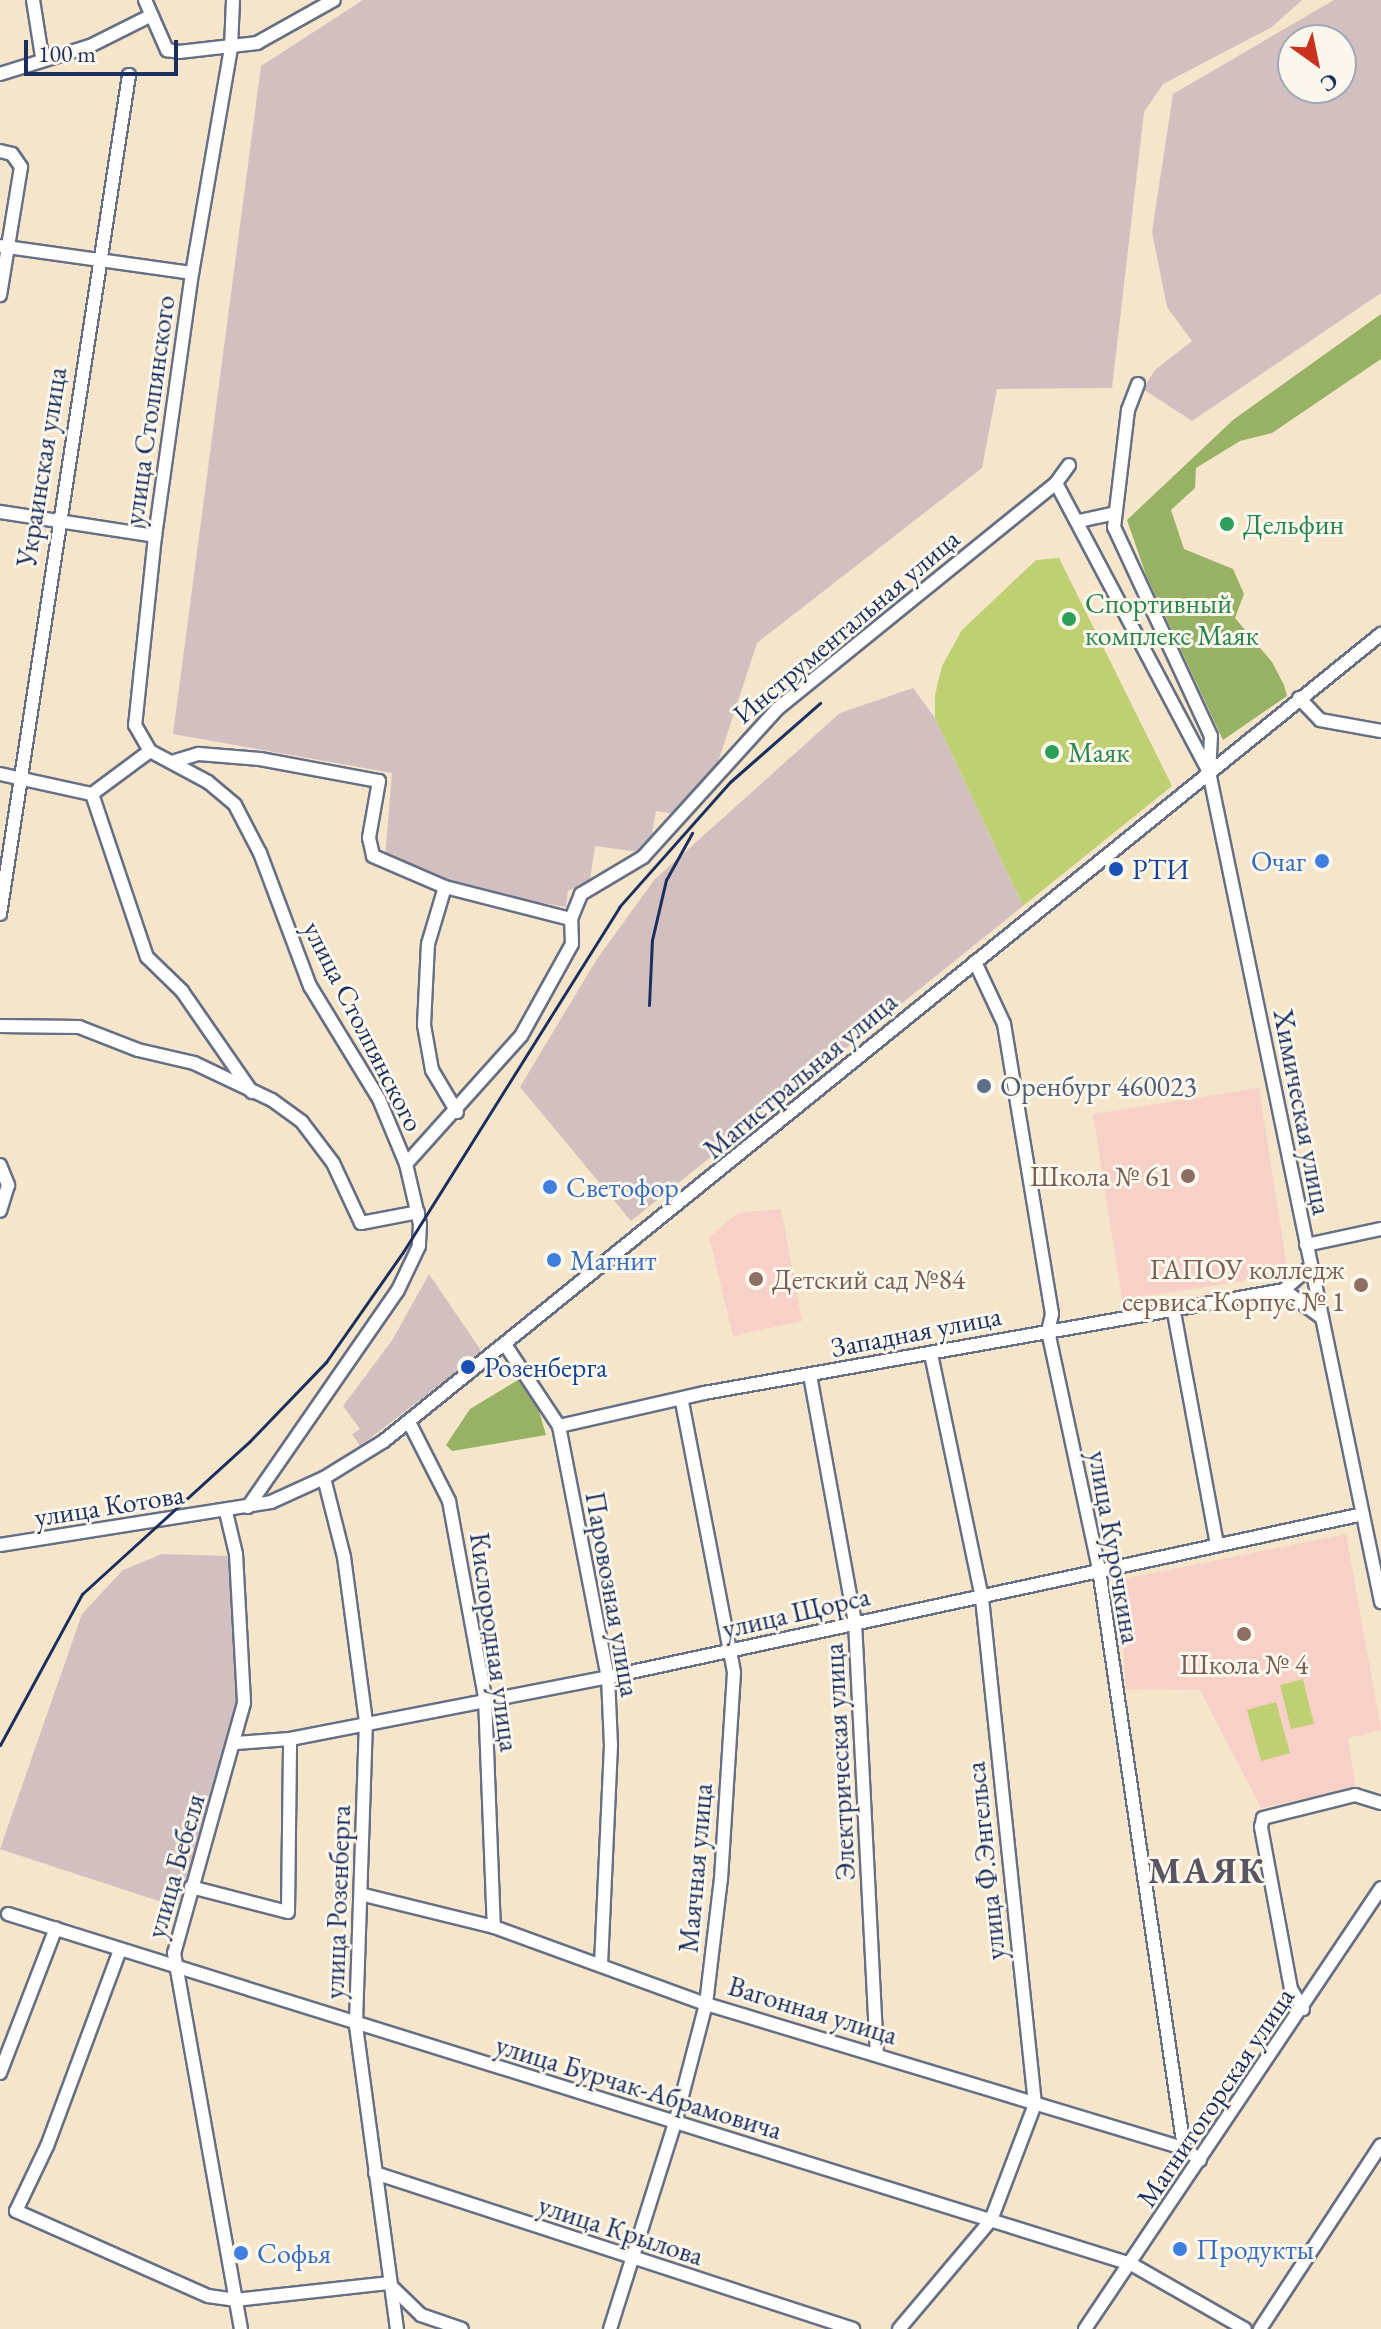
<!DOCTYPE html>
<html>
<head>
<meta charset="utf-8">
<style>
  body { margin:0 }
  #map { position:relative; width:1381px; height:2329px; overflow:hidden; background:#f4e5cb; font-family:"EB Garamond",serif }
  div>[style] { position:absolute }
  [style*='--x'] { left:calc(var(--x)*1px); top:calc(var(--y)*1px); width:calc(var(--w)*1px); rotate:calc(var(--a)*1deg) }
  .built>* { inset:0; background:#f7d1c7 }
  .industrial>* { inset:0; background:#d2bfc0 }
  .green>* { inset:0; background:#bfd072 }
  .forest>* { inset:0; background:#97b264 }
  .roads { filter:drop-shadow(2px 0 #676f84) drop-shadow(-2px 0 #676f84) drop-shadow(0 2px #676f84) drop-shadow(0 -2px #676f84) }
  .minor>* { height:12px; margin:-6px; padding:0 6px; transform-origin:6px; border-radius:6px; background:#fff }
  .rail>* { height:3px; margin:-1.5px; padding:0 1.5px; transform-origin:1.5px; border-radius:1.5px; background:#1b2f5e }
  .dots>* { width:22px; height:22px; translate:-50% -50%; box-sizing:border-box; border:4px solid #fbf7ec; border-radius:50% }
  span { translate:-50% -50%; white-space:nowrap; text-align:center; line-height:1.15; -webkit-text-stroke:6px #fbf7ec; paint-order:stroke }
  .street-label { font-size:28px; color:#1b2f5e }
  .leisure-label { font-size:28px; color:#27864d }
  .left { translate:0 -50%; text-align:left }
  .shop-label { font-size:28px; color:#366cbe }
  .right { translate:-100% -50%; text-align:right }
  .transit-label { font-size:28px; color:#164399 }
  .service-label { font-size:28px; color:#4e5e75 }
  .education-label { font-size:28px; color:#785e54 }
  .district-label { font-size:36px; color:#5b5563; font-weight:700; letter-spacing:2px }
  .north { position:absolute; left:1277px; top:24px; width:80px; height:80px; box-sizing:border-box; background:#fbf7ec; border:2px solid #a1a7b3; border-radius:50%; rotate:147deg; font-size:22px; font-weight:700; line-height:32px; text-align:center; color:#1b2f5e }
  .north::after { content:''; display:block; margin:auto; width:28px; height:36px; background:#c8321e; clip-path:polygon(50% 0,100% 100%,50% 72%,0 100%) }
  .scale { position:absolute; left:24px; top:40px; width:154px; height:36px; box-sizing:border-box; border:4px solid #1b2f5e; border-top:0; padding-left:10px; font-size:24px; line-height:28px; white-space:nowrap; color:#1b2f5e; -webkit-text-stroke:6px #fbf7ec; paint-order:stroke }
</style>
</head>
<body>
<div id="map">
  <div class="built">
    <div style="clip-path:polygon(1259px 1088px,1288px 1274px,1122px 1300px,1093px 1114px)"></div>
    <div style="clip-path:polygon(781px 1209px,802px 1321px,733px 1336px,709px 1237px,738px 1213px)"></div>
    <div style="clip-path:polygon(1346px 1534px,1381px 1730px,1348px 1738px,1356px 1788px,1261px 1808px,1200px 1690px,1126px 1689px,1119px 1580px)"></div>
  </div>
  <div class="industrial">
    <div style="clip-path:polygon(363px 0,1302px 0,1272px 27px,1163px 84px,1144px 112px,1112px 388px,997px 389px,982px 468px,757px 643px,716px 768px,675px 814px,656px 811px,650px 843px,639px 852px,595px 846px,590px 880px,568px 891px,566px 907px,468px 890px,385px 858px,392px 773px,173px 734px,261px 66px)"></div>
    <div style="clip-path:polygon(evenodd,1334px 0,1381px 0,1381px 293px,1192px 421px,1143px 389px,1155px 370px,1192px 341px,1167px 307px,1152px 232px,1173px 94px,1334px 0,1293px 40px,1341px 40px,1341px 88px,1293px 88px,1293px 40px)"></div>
    <div style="clip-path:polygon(913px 688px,935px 718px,1023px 906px,631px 1221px,520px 1087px,597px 959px,655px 879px,840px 713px)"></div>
    <div style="clip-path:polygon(429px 1274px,482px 1352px,360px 1446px,352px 1434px,360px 1429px,343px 1406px,393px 1339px)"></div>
    <div style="clip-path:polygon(162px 1554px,229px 1556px,238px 1710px,177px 1907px,0 1849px,82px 1614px,123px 1570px)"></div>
  </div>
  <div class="green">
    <div style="clip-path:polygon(1059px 558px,1172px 786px,1023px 906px,935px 718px,935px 695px,942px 666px,962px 630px,1036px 560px)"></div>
    <div style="clip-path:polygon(1303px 1679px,1314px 1724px,1291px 1729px,1280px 1685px)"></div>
    <div style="clip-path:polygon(1276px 1702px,1290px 1753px,1261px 1761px,1247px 1710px)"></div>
  </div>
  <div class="forest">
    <div style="clip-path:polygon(1381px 314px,1381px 359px,1272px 433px,1240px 441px,1196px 468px,1195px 488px,1171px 510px,1184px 549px,1233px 569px,1244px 594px,1235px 618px,1272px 662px,1284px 685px,1287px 696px,1223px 740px,1146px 575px,1127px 520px,1233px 420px)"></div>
    <div style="clip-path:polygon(518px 1380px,537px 1404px,546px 1435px,452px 1451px,446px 1445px,470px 1409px)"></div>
  </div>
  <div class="roads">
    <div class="minor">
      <div style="--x:33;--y:0;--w:58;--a:81"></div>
      <div style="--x:145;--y:0;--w:55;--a:66.3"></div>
      <div style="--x:167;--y:50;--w:12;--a:9"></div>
      <div style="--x:179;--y:52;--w:79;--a:-6.6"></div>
      <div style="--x:257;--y:43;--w:88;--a:-29.2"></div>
      <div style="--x:233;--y:0;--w:48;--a:92.4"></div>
      <div style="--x:231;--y:48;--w:228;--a:99.8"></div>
      <div style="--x:192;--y:273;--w:266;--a:98"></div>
      <div style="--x:155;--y:536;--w:190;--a:96"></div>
      <div style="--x:135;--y:725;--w:30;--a:60"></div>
      <div style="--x:150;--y:751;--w:66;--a:28.1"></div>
      <div style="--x:208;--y:782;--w:35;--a:40"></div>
      <div style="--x:235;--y:805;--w:54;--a:62.5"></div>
      <div style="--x:260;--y:853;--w:142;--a:69.4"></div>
      <div style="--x:310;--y:986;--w:132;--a:58.6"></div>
      <div style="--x:379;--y:1099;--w:70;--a:67.4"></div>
      <div style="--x:406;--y:1164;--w:62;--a:76.9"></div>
      <div style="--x:420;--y:1224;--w:22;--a:93"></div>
      <div style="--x:419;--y:1246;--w:49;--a:115.5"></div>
      <div style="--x:398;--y:1290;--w:264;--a:124.7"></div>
      <div style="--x:0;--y:74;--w:94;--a:-17.3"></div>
      <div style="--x:90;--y:46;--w:67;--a:-26.6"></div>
      <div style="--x:0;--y:151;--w:12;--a:14"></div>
      <div style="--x:12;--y:154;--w:16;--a:55"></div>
      <div style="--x:21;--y:167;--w:130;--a:99.3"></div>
      <div style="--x:0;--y:246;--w:194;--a:8"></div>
      <div style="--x:1138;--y:384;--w:28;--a:111"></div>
      <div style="--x:1128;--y:410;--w:118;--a:96.8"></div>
      <div style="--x:1114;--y:527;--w:230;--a:65.1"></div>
      <div style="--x:1211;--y:736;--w:36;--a:93"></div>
      <div style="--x:1056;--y:483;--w:327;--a:62.1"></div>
      <div style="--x:1209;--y:772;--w:848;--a:78.29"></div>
      <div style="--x:0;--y:512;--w:157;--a:8.8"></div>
      <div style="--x:1079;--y:521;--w:35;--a:-12"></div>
      <div style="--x:1299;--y:698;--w:30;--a:46"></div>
      <div style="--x:1320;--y:720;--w:62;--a:10.2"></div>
      <div style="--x:172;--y:762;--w:28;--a:-17"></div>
      <div style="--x:199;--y:754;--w:61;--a:4.7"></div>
      <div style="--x:260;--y:759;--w:121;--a:10.5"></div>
      <div style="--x:379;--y:781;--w:58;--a:100"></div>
      <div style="--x:369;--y:838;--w:18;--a:77"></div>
      <div style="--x:373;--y:856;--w:78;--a:23.3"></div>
      <div style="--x:0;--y:774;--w:94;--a:12.3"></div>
      <div style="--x:92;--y:794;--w:72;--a:-36.6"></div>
      <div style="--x:92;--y:794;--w:172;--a:71.4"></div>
      <div style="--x:147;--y:957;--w:49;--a:44.2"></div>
      <div style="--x:182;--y:991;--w:123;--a:55.3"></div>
      <div style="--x:0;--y:914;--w:849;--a:-81.26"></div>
      <div style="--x:975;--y:962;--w:68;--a:64.9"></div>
      <div style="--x:1004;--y:1024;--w:294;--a:80.6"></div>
      <div style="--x:1052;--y:1314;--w:17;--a:103"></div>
      <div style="--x:1048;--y:1331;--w:243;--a:77.9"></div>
      <div style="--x:1099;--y:1569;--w:585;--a:81.65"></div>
      <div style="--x:0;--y:1026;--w:79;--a:0.7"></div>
      <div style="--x:79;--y:1027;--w:63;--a:21.3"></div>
      <div style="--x:138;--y:1050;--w:57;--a:13.1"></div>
      <div style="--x:194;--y:1063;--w:86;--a:25.4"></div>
      <div style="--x:272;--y:1100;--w:37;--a:36"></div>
      <div style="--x:302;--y:1122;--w:51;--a:52.9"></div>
      <div style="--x:333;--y:1163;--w:66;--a:65"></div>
      <div style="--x:361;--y:1223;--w:58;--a:-10.9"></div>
      <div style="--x:457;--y:1112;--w:49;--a:-120.8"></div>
      <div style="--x:432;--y:1070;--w:46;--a:-100.1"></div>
      <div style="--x:424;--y:1025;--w:81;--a:-87.2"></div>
      <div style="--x:428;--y:944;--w:59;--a:-73.4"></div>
      <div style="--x:445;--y:887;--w:130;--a:14.3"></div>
      <div style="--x:406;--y:1164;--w:172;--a:-48.1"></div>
      <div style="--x:521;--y:1036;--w:105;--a:-61"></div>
      <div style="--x:572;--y:944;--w:25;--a:-92"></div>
      <div style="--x:571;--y:919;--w:27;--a:-68"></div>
      <div style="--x:581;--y:894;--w:72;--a:-30.8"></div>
      <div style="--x:643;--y:857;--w:200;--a:-47.8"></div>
      <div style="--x:777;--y:709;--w:359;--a:-39"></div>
      <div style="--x:1056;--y:483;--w:22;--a:-54"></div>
      <div style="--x:0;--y:1165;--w:22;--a:68"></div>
      <div style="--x:8;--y:1185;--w:27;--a:107"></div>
      <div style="--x:1306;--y:1245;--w:77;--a:-12"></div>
      <div style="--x:1310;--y:1267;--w:35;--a:139"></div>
      <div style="--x:1284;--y:1290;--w:46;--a:36.1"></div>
      <div style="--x:1173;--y:1307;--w:242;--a:79.5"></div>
      <div style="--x:506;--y:1346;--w:96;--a:56.5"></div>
      <div style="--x:559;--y:1426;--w:256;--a:79"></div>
      <div style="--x:608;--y:1677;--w:68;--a:87.5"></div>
      <div style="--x:611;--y:1745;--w:218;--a:92.6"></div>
      <div style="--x:810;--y:1375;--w:251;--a:79.7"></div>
      <div style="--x:855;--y:1622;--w:433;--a:87.1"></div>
      <div style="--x:409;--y:1422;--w:89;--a:63.1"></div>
      <div style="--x:449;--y:1501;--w:199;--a:79.6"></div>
      <div style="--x:485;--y:1697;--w:230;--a:87.8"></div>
      <div style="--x:559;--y:1426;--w:149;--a:-12.8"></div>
      <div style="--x:704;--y:1393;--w:589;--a:-10.07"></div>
      <div style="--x:324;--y:1478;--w:81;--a:75.8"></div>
      <div style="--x:344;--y:1557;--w:165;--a:82.4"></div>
      <div style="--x:366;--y:1721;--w:305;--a:91.9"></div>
      <div style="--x:356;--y:2026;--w:306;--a:82.3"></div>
      <div style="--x:226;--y:1512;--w:43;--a:76.6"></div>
      <div style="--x:236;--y:1554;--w:149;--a:86.9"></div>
      <div style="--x:244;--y:1703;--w:260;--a:105.6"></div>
      <div style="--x:174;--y:1953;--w:382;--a:79.9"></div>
      <div style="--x:0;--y:1545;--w:274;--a:-9"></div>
      <div style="--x:271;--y:1502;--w:58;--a:-24.4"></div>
      <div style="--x:324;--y:1478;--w:70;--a:-31.7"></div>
      <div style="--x:384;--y:1441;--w:1283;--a:-38.99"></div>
      <div style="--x:236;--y:1743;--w:54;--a:-4.2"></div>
      <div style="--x:290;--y:1739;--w:324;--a:-11"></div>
      <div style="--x:608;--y:1677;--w:772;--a:-12.18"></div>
      <div style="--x:191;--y:1887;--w:100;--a:14.5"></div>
      <div style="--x:288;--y:1912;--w:173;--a:-89.3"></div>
      <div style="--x:364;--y:1895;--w:134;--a:13.8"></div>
      <div style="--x:494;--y:1927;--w:226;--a:20"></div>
      <div style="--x:706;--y:2004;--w:499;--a:16.8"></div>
      <div style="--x:1184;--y:2148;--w:20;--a:37"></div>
      <div style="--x:8;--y:1914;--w:1176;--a:17.31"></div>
      <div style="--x:1131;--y:2264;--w:131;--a:29.7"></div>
      <div style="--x:120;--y:1950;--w:209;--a:110.4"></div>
      <div style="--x:47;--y:2146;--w:72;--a:115.5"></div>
      <div style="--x:16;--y:2211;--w:210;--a:23.9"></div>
      <div style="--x:208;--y:2296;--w:27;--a:8"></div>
      <div style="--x:235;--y:2300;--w:154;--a:-6.3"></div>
      <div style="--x:388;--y:2283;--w:46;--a:44.1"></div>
      <div style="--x:421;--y:2315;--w:43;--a:18.9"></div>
      <div style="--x:1303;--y:2009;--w:23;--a:-121"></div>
      <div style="--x:1291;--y:1989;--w:165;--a:-100.5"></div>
      <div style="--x:1261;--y:1827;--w:9;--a:-77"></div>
      <div style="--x:1263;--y:1818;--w:95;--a:-14"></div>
      <div style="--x:1355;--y:1795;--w:27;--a:17"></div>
      <div style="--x:0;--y:2073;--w:155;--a:-68.9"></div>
      <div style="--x:375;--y:2173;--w:503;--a:18.07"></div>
      <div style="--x:610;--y:2329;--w:216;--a:-72.5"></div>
      <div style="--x:675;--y:2123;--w:123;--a:-75.4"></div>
      <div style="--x:706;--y:2004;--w:126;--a:-83.2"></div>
      <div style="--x:721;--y:1879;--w:207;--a:-86.4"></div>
      <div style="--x:734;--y:1672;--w:276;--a:-100.9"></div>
      <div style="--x:899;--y:2329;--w:143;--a:-49.8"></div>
      <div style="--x:991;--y:2220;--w:124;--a:-69.2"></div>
      <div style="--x:1035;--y:2104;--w:509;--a:-95.98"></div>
      <div style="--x:982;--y:1598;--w:250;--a:-101.8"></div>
      <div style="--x:1085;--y:2329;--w:531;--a:-56.13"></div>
      <div style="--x:1260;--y:2329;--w:220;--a:-56.7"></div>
    </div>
  </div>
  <div class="rail">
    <div style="--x:649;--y:1005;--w:65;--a:-87.4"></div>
    <div style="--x:652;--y:940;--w:62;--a:-76.9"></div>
    <div style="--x:666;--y:880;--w:54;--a:-61"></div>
    <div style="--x:0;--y:1745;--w:172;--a:-61.5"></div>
    <div style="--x:82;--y:1594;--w:227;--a:-42.3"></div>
    <div style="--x:250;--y:1441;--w:110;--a:-46.1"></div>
    <div style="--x:326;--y:1362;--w:134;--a:-55"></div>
    <div style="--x:403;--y:1252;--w:407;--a:-57.9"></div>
    <div style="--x:619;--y:907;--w:167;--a:-48.4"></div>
    <div style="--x:730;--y:782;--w:120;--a:-41.3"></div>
  </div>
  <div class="dots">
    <div style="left:1227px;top:524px;background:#2e9e5b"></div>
    <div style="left:1069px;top:619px;background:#2e9e5b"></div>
    <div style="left:1052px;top:752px;background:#2e9e5b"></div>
    <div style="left:1322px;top:861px;background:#3f7fe0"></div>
    <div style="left:1116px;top:869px;background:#1a4fb4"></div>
    <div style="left:984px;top:1086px;background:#5c6f8a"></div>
    <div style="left:1188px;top:1176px;background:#8d6e63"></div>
    <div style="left:550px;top:1187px;background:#3f7fe0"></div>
    <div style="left:554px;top:1260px;background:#3f7fe0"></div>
    <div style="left:756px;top:1279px;background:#8d6e63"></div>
    <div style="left:1361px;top:1285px;background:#8d6e63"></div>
    <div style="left:468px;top:1367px;background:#1a4fb4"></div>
    <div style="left:1244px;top:1634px;background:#8d6e63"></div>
    <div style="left:1180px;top:2249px;background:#3f7fe0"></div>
    <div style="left:241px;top:2253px;background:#3f7fe0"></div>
  </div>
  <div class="street-label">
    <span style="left:149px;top:410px;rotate:-82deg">улица Столпянского</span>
    <span style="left:41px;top:467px;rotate:-81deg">Украинская улица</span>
    <span style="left:846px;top:626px;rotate:-40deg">Инструментальная улица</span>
    <span style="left:364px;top:1026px;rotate:63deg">улица Столпянского</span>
    <span style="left:800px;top:1075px;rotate:-40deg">Магистральная улица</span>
    <span style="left:1303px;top:1112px;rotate:79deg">Химическая улица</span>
    <span style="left:916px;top:1331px;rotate:-11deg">Западная улица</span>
    <span style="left:109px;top:1505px;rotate:-9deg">улица Котова</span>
    <span style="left:1115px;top:1547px;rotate:80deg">улица Курочкина</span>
    <span style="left:613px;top:1594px;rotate:80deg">Паровозная улица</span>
    <span style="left:796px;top:1612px;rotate:-13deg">улица Щорса</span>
    <span style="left:495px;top:1642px;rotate:82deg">Кислородная улица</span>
    <span style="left:839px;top:1762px;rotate:-93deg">Электрическая улица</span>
    <span style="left:985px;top:1861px;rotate:-96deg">улица Ф.Энгельса</span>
    <span style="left:175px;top:1866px;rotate:-74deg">улица Бебеля</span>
    <span style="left:695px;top:1868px;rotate:-85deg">Маячная улица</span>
    <span style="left:337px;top:1902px;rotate:-88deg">улица Розенберга</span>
    <span style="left:813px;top:2010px;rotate:17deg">Вагонная улица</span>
    <span style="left:639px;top:2087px;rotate:17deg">улица Бурчак-Абрамовича</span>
    <span style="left:1215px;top:2097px;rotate:-56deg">Магнитогорская улица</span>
    <span style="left:621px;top:2230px;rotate:18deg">улица Крылова</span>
  </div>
  <div class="leisure-label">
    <span class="left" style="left:1243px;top:524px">Дельфин</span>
    <span class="left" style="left:1085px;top:619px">Спортивный<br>комплекс Маяк</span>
    <span class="left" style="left:1068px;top:752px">Маяк</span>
  </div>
  <div class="shop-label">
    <span class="right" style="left:1306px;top:861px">Очаг</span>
    <span class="left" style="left:566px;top:1187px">Светофор</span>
    <span class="left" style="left:570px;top:1260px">Магнит</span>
    <span class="left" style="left:1196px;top:2249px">Продукты</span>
    <span class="left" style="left:257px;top:2253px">Софья</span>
  </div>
  <div class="transit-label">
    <span class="left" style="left:1132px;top:869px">РТИ</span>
    <span class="left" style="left:484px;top:1367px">Розенберга</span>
  </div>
  <div class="service-label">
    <span class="left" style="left:1000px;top:1086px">Оренбург 460023</span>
  </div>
  <div class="education-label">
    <span class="right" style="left:1172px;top:1176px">Школа № 61</span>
    <span class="right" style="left:1345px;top:1285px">ГАПОУ колледж<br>сервиса Корпус № 1</span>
    <span class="left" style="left:772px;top:1279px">Детский сад №84</span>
    <span style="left:1244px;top:1664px">Школа № 4</span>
  </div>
  <div class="district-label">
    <span style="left:1207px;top:1871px">МАЯК</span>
  </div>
  <div class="north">С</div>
  <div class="scale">100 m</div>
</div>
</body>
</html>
